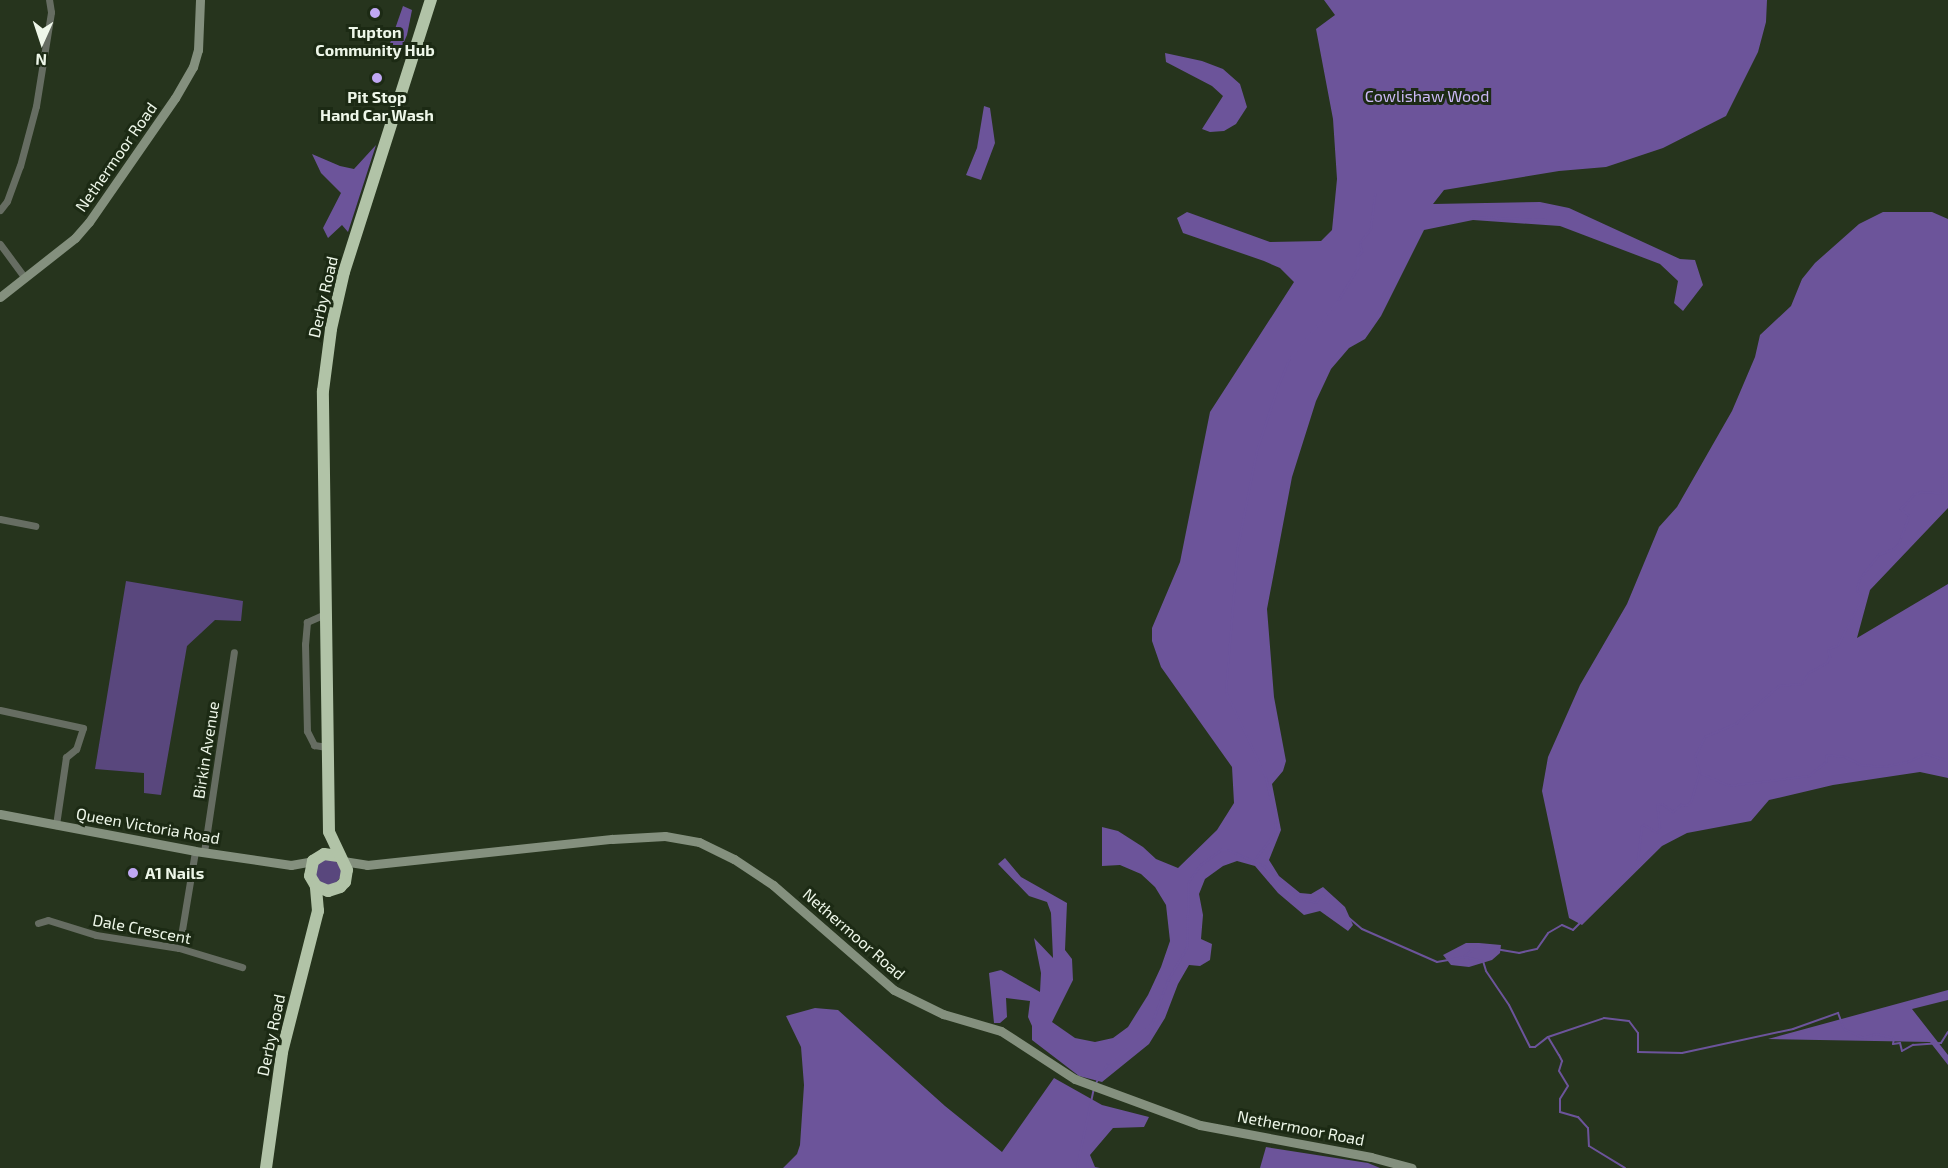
<!DOCTYPE html>
<html>
<head>
<meta charset="utf-8">
<style>
  body { margin:0 }
  #map { position:relative; width:1948px; height:1168px; overflow:hidden; background:#26341d; font-family:"Exo 2",sans-serif }
  div>[style] { position:absolute }
  [style*='--x'] { left:calc(var(--x)*1px); top:calc(var(--y)*1px); width:calc(var(--w)*1px); rotate:calc(var(--a)*1deg) }
  .green>* { inset:0; background:#59477d }
  .round { border-radius:50% }
  .forest>* { inset:0; background:#6c549a }
  .stream>* { height:2px; margin:-1px; padding:0 1px; transform-origin:1px; border-radius:1px; background:#6c549b }
  .street>* { height:7px; margin:-3.5px; padding:0 3.5px; transform-origin:3.5px; border-radius:3.5px; background:#666d62 }
  .secondary>* { height:9px; margin:-4.5px; padding:0 4.5px; transform-origin:4.5px; border-radius:4.5px; background:#84907e }
  .highway>* { height:12px; margin:-6px; padding:0 6px; transform-origin:6px; border-radius:6px; background:#b1c3a7 }
  .dots>* { width:16px; height:16px; translate:-50% -50%; box-sizing:border-box; border:3px solid #1c2a14; border-radius:50% }
  span { translate:-50% -50%; white-space:nowrap; text-align:center; line-height:1.15; -webkit-text-stroke:6px #1c2a14; paint-order:stroke }
  .poi-label { font-size:16px; color:#eef7e9; font-weight:700 }
  .left { translate:0 -50%; text-align:left }
  .park-label { font-size:16px; color:#ccbaf6 }
  .street-label { font-size:16px; color:#eef7e9 }
  .north { position:absolute; left:12px; top:12px; width:60px; height:60px; -webkit-text-stroke:4px #1c2a14; paint-order:stroke; rotate:183deg; font-size:16px; font-weight:700; line-height:24px; text-align:center; color:#eef7e9 }
  .north::after { content:''; display:block; margin:auto; width:21px; height:27px; background:#eef7e9; clip-path:polygon(50% 0,100% 100%,50% 72%,0 100%) }
</style>
</head>
<body>
<div id="map">
  <div class="green">
    <div style="clip-path:polygon(126px 581px,243px 601px,241px 621px,215px 620px,187px 646px,161px 795px,144px 793px,144px 773px,95px 769px)"></div>
    <div class="round" style="left:315px;top:859px;width:26px;height:26px"></div>
  </div>
  <div class="forest">
    <div style="clip-path:polygon(1324px 0,1767px 0,1766px 22px,1758px 52px,1726px 116px,1663px 148px,1606px 167px,1559px 171px,1444px 190px,1433px 204px,1540px 202px,1569px 208px,1680px 259px,1695px 260px,1703px 285px,1683px 311px,1674px 303px,1678px 281px,1660px 264px,1560px 226px,1473px 220px,1424px 230px,1381px 316px,1365px 339px,1349px 348px,1331px 369px,1316px 401px,1292px 477px,1267px 609px,1274px 697px,1286px 761px,1283px 771px,1272px 784px,1281px 830px,1269px 860px,1279px 876px,1300px 893px,1311px 894px,1323px 887px,1345px 907px,1353px 925px,1348px 931px,1320px 911px,1304px 915px,1278px 893px,1255px 866px,1237px 861px,1223px 866px,1205px 879px,1199px 894px,1203px 915px,1201px 939px,1212px 944px,1210px 960px,1200px 966px,1189px 965px,1178px 984px,1165px 1018px,1149px 1044px,1102px 1082px,1079px 1076px,1032px 1040px,1032px 1026px,1028px 1017px,1030px 1001px,1006px 998px,1007px 1017px,1000px 1023px,994px 1023px,989px 973px,1001px 970px,1040px 992px,1041px 973px,1034px 938px,1053px 958px,1051px 913px,1047px 902px,1029px 896px,998px 864px,1005px 858px,1021px 877px,1067px 903px,1065px 950px,1072px 959px,1073px 980px,1052px 1022px,1075px 1038px,1095px 1042px,1113px 1038px,1128px 1027px,1148px 995px,1161px 967px,1170px 941px,1166px 905px,1155px 887px,1141px 874px,1120px 865px,1102px 866px,1102px 827px,1118px 831px,1143px 847px,1156px 859px,1178px 868px,1217px 830px,1234px 803px,1232px 767px,1161px 667px,1152px 641px,1152px 628px,1180px 562px,1210px 412px,1294px 282px,1280px 268px,1264px 261px,1183px 233px,1177px 218px,1187px 212px,1270px 242px,1321px 241px,1332px 230px,1337px 179px,1333px 119px,1316px 29px,1335px 15px)"></div>
    <div style="clip-path:polygon(403px 6px,412px 10px,407px 35px,400px 51px,388px 49px)"></div>
    <div style="clip-path:polygon(1165px 53px,1202px 61px,1223px 69px,1240px 84px,1247px 107px,1236px 124px,1224px 131px,1210px 132px,1202px 129px,1223px 96px,1212px 86px,1166px 62px)"></div>
    <div style="clip-path:polygon(984px 106px,990px 108px,995px 143px,981px 180px,966px 175px,977px 148px)"></div>
    <div style="clip-path:polygon(376px 145px,348px 232px,342px 225px,328px 238px,323px 228px,341px 193px,321px 173px,312px 154px,340px 166px,354px 169px)"></div>
    <div style="clip-path:polygon(1883px 212px,1932px 212px,1948px 219px,1948px 508px,1870px 590px,1857px 638px,1948px 584px,1948px 778px,1920px 772px,1833px 785px,1769px 800px,1751px 821px,1687px 833px,1662px 846px,1582px 925px,1569px 918px,1542px 791px,1548px 757px,1580px 685px,1627px 604px,1659px 527px,1677px 507px,1732px 411px,1755px 357px,1760px 335px,1791px 306px,1802px 279px,1815px 263px,1859px 224px)"></div>
    <div style="clip-path:polygon(1466px 943px,1479px 943px,1501px 945px,1500px 953px,1492px 960px,1469px 967px,1451px 965px,1443px 955px)"></div>
    <div style="clip-path:polygon(1948px 990px,1948px 1000px,1912px 1009px,1948px 1055px,1948px 1065px,1930px 1042px,1768px 1039px)"></div>
    <div style="clip-path:polygon(815px 1008px,838px 1010px,945px 1106px,1002px 1152px,1054px 1078px,1102px 1105px,1149px 1117px,1144px 1127px,1113px 1128px,1090px 1155px,1095px 1167px,1100px 1168px,783px 1168px,797px 1154px,800px 1145px,804px 1085px,801px 1047px,786px 1016px)"></div>
    <div style="clip-path:polygon(1266px 1147px,1368px 1163px,1380px 1168px,1260px 1168px)"></div>
  </div>
  <div class="stream">
    <div style="--x:1471;--y:217;--w:75;--a:2.3"></div>
    <div style="--x:1700;--y:773;--w:32;--a:24"></div>
    <div style="--x:1729;--y:786;--w:81;--a:-7.1"></div>
    <div style="--x:1809;--y:776;--w:22;--a:-39"></div>
    <div style="--x:1826;--y:762;--w:7;--a:-82"></div>
    <div style="--x:1827;--y:755;--w:18;--a:6"></div>
    <div style="--x:1845;--y:757;--w:18;--a:27"></div>
    <div style="--x:1861;--y:765;--w:23;--a:5"></div>
    <div style="--x:1884;--y:767;--w:25;--a:-12"></div>
    <div style="--x:1908;--y:762;--w:20;--a:-24"></div>
    <div style="--x:1926;--y:754;--w:20;--a:18"></div>
    <div style="--x:1254;--y:861;--w:34;--a:-52"></div>
    <div style="--x:1275;--y:834;--w:11;--a:-85"></div>
    <div style="--x:1276;--y:823;--w:47;--a:-102.3"></div>
    <div style="--x:1266;--y:777;--w:94;--a:-115.2"></div>
    <div style="--x:1226;--y:692;--w:145;--a:-85.3"></div>
    <div style="--x:1238;--y:547;--w:98;--a:-78.8"></div>
    <div style="--x:1257;--y:451;--w:70;--a:-71.6"></div>
    <div style="--x:1279;--y:385;--w:27;--a:-68"></div>
    <div style="--x:1289;--y:360;--w:78;--a:-50.2"></div>
    <div style="--x:1339;--y:300;--w:37;--a:-59"></div>
    <div style="--x:1358;--y:268;--w:12;--a:-90"></div>
    <div style="--x:1358;--y:256;--w:6;--a:-45"></div>
    <div style="--x:1362;--y:252;--w:9;--a:-103"></div>
    <div style="--x:1360;--y:243;--w:18;--a:-52"></div>
    <div style="--x:1371;--y:229;--w:35;--a:-83"></div>
    <div style="--x:1464;--y:957;--w:17;--a:-40"></div>
    <div style="--x:1477;--y:946;--w:43;--a:9.5"></div>
    <div style="--x:1519;--y:953;--w:18;--a:-13"></div>
    <div style="--x:1537;--y:949;--w:19;--a:-55"></div>
    <div style="--x:1548;--y:933;--w:16;--a:-30"></div>
    <div style="--x:1562;--y:925;--w:12;--a:24"></div>
    <div style="--x:1573;--y:930;--w:23;--a:-45"></div>
    <div style="--x:1589;--y:914;--w:73;--a:-47.8"></div>
    <div style="--x:1638;--y:860;--w:33;--a:-83"></div>
    <div style="--x:1642;--y:827;--w:3;--a:-45"></div>
    <div style="--x:1644;--y:825;--w:15;--a:32"></div>
    <div style="--x:1657;--y:833;--w:6;--a:-59"></div>
    <div style="--x:1660;--y:828;--w:23;--a:-97"></div>
    <div style="--x:1657;--y:805;--w:5;--a:-11"></div>
    <div style="--x:1662;--y:804;--w:14;--a:36"></div>
    <div style="--x:1673;--y:812;--w:11;--a:-41"></div>
    <div style="--x:1681;--y:805;--w:5;--a:11"></div>
    <div style="--x:1686;--y:806;--w:6;--a:-39"></div>
    <div style="--x:1691;--y:802;--w:30;--a:-73"></div>
    <div style="--x:1700;--y:773;--w:17;--a:-107"></div>
    <div style="--x:1695;--y:757;--w:22;--a:-63"></div>
    <div style="--x:1705;--y:737;--w:34;--a:-23"></div>
    <div style="--x:1736;--y:724;--w:57;--a:-41.5"></div>
    <div style="--x:1779;--y:686;--w:23;--a:-5"></div>
    <div style="--x:1802;--y:684;--w:13;--a:-58"></div>
    <div style="--x:1809;--y:673;--w:21;--a:-29"></div>
    <div style="--x:1827;--y:663;--w:7;--a:-63"></div>
    <div style="--x:1830;--y:657;--w:8;--a:-104"></div>
    <div style="--x:1828;--y:649;--w:10;--a:-17"></div>
    <div style="--x:1838;--y:646;--w:55;--a:-63"></div>
    <div style="--x:1863;--y:597;--w:9;--a:-131"></div>
    <div style="--x:1857;--y:590;--w:11;--a:-75"></div>
    <div style="--x:1860;--y:579;--w:31;--a:-52"></div>
    <div style="--x:1879;--y:555;--w:16;--a:-22"></div>
    <div style="--x:1894;--y:549;--w:7;--a:-45"></div>
    <div style="--x:1899;--y:544;--w:30;--a:-70"></div>
    <div style="--x:1909;--y:516;--w:11;--a:-139"></div>
    <div style="--x:1901;--y:509;--w:19;--a:-47"></div>
    <div style="--x:1914;--y:495;--w:9;--a:-21"></div>
    <div style="--x:1922;--y:492;--w:21;--a:5"></div>
    <div style="--x:1943;--y:494;--w:17;--a:-93"></div>
    <div style="--x:1942;--y:477;--w:9;--a:-49"></div>
    <div style="--x:1548;--y:1037;--w:59;--a:-18.7"></div>
    <div style="--x:1604;--y:1018;--w:25;--a:7"></div>
    <div style="--x:1629;--y:1021;--w:15;--a:53"></div>
    <div style="--x:1638;--y:1033;--w:19;--a:90"></div>
    <div style="--x:1638;--y:1052;--w:44;--a:1.3"></div>
    <div style="--x:1682;--y:1053;--w:114;--a:-12.2"></div>
    <div style="--x:1793;--y:1029;--w:48;--a:-19.6"></div>
    <div style="--x:1838;--y:1013;--w:17;--a:69"></div>
    <div style="--x:1844;--y:1029;--w:21;--a:25"></div>
    <div style="--x:1863;--y:1038;--w:14;--a:-17"></div>
    <div style="--x:1876;--y:1034;--w:18;--a:13"></div>
    <div style="--x:1894;--y:1038;--w:6;--a:99"></div>
    <div style="--x:1893;--y:1044;--w:7;--a:-8"></div>
    <div style="--x:1900;--y:1043;--w:8;--a:76"></div>
    <div style="--x:1902;--y:1051;--w:13;--a:-29"></div>
    <div style="--x:1913;--y:1045;--w:28;--a:-4"></div>
    <div style="--x:1941;--y:1043;--w:13;--a:-58"></div>
    <div style="--x:1096;--y:1083;--w:22;--a:-58"></div>
    <div style="--x:1108;--y:1064;--w:59;--a:-42.3"></div>
    <div style="--x:1152;--y:1024;--w:46;--a:-69.6"></div>
    <div style="--x:1168;--y:981;--w:38;--a:-60"></div>
    <div style="--x:1187;--y:948;--w:66;--a:-88.3"></div>
    <div style="--x:1189;--y:882;--w:21;--a:-55"></div>
    <div style="--x:1201;--y:865;--w:26;--a:-36"></div>
    <div style="--x:1222;--y:850;--w:6;--a:0"></div>
    <div style="--x:1228;--y:850;--w:39;--a:24"></div>
    <div style="--x:1264;--y:866;--w:47;--a:42.4"></div>
    <div style="--x:1299;--y:898;--w:18;--a:16"></div>
    <div style="--x:1316;--y:903;--w:10;--a:-53"></div>
    <div style="--x:1322;--y:895;--w:52;--a:40.4"></div>
    <div style="--x:1362;--y:929;--w:82;--a:23.7"></div>
    <div style="--x:1437;--y:962;--w:27;--a:-10"></div>
    <div style="--x:1464;--y:957;--w:19;--a:12"></div>
    <div style="--x:1483;--y:961;--w:10;--a:73"></div>
    <div style="--x:1486;--y:971;--w:41;--a:55.9"></div>
    <div style="--x:1509;--y:1005;--w:47;--a:63.4"></div>
    <div style="--x:1530;--y:1047;--w:5;--a:0"></div>
    <div style="--x:1535;--y:1047;--w:16;--a:-38"></div>
    <div style="--x:1548;--y:1037;--w:21;--a:59"></div>
    <div style="--x:1559;--y:1055;--w:7;--a:63"></div>
    <div style="--x:1562;--y:1061;--w:10;--a:107"></div>
    <div style="--x:1559;--y:1071;--w:17;--a:59"></div>
    <div style="--x:1568;--y:1086;--w:15;--a:122"></div>
    <div style="--x:1560;--y:1099;--w:13;--a:90"></div>
    <div style="--x:1560;--y:1112;--w:19;--a:16"></div>
    <div style="--x:1578;--y:1117;--w:15;--a:48"></div>
    <div style="--x:1588;--y:1128;--w:18;--a:87"></div>
    <div style="--x:1589;--y:1146;--w:42;--a:31.4"></div>
    <div style="--x:1077;--y:1168;--w:82;--a:-78"></div>
  </div>
  <div class="street">
    <div style="--x:0;--y:210;--w:11;--a:-52"></div>
    <div style="--x:7;--y:201;--w:37;--a:-70"></div>
    <div style="--x:20;--y:166;--w:62;--a:-75.1"></div>
    <div style="--x:36;--y:106;--w:95;--a:-80.9"></div>
    <div style="--x:51;--y:12;--w:12;--a:-99"></div>
    <div style="--x:0;--y:244;--w:42;--a:53.7"></div>
    <div style="--x:0;--y:519;--w:36;--a:11"></div>
    <div style="--x:325;--y:614;--w:20;--a:156"></div>
    <div style="--x:307;--y:622;--w:22;--a:95"></div>
    <div style="--x:305;--y:644;--w:87;--a:88.7"></div>
    <div style="--x:307;--y:731;--w:16;--a:63"></div>
    <div style="--x:314;--y:745;--w:13;--a:9"></div>
    <div style="--x:0;--y:710;--w:85;--a:12.2"></div>
    <div style="--x:83;--y:728;--w:22;--a:108"></div>
    <div style="--x:76;--y:749;--w:13;--a:141"></div>
    <div style="--x:66;--y:757;--w:69;--a:98.4"></div>
    <div style="--x:204;--y:852;--w:202;--a:-81.5"></div>
    <div style="--x:38;--y:923;--w:10;--a:-17"></div>
    <div style="--x:48;--y:920;--w:50;--a:17.4"></div>
    <div style="--x:96;--y:935;--w:84;--a:8.9"></div>
    <div style="--x:179;--y:948;--w:66;--a:16.8"></div>
    <div style="--x:179;--y:948;--w:98;--a:-80.6"></div>
  </div>
  <div class="secondary">
    <div style="--x:0;--y:297;--w:95;--a:-38.2"></div>
    <div style="--x:75;--y:238;--w:21;--a:-49"></div>
    <div style="--x:89;--y:222;--w:151;--a:-55.3"></div>
    <div style="--x:175;--y:98;--w:36;--a:-60"></div>
    <div style="--x:193;--y:67;--w:18;--a:-74"></div>
    <div style="--x:198;--y:50;--w:50;--a:-87.7"></div>
    <div style="--x:0;--y:814;--w:198;--a:10.7"></div>
    <div style="--x:195;--y:851;--w:97;--a:8.3"></div>
    <div style="--x:291;--y:865;--w:22;--a:-10"></div>
    <div style="--x:343;--y:861;--w:24;--a:9"></div>
    <div style="--x:367;--y:865;--w:246;--a:-6.1"></div>
    <div style="--x:612;--y:839;--w:53;--a:-3.2"></div>
    <div style="--x:665;--y:836;--w:35;--a:10"></div>
    <div style="--x:699;--y:842;--w:39;--a:26"></div>
    <div style="--x:734;--y:859;--w:47;--a:33.7"></div>
    <div style="--x:773;--y:885;--w:160;--a:41"></div>
    <div style="--x:894;--y:990;--w:55;--a:26.1"></div>
    <div style="--x:943;--y:1014;--w:60;--a:16.3"></div>
    <div style="--x:1001;--y:1031;--w:88;--a:33"></div>
    <div style="--x:1075;--y:1079;--w:133;--a:20.2"></div>
    <div style="--x:1200;--y:1125;--w:174;--a:10.6"></div>
    <div style="--x:1371;--y:1157;--w:42;--a:15"></div>
  </div>
  <div class="highway">
    <div style="--x:338;--y:856;--w:14;--a:-172"></div>
    <div style="--x:324;--y:854;--w:13;--a:148"></div>
    <div style="--x:313;--y:861;--w:15;--a:101"></div>
    <div style="--x:310;--y:876;--w:12;--a:59"></div>
    <div style="--x:316;--y:886;--w:13;--a:23"></div>
    <div style="--x:328;--y:891;--w:13;--a:-18"></div>
    <div style="--x:340;--y:887;--w:7;--a:-45"></div>
    <div style="--x:345;--y:882;--w:12;--a:-81"></div>
    <div style="--x:347;--y:870;--w:42;--a:-115.3"></div>
    <div style="--x:329;--y:832;--w:441;--a:-90.8"></div>
    <div style="--x:323;--y:391;--w:63;--a:-82.6"></div>
    <div style="--x:331;--y:329;--w:58;--a:-77.2"></div>
    <div style="--x:344;--y:272;--w:286;--a:-72.3"></div>
    <div style="--x:266;--y:1168;--w:117;--a:-82.1"></div>
    <div style="--x:282;--y:1052;--w:146;--a:-75.7"></div>
    <div style="--x:318;--y:911;--w:25;--a:-95"></div>
  </div>
  <div class="dots">
    <div style="left:375px;top:13px;background:#c0a8f4"></div>
    <div style="left:377px;top:78px;background:#c0a8f4"></div>
    <div style="left:133px;top:873px;background:#c0a8f4"></div>
  </div>
  <div class="poi-label">
    <span style="left:375px;top:41px">Tupton<br>Community Hub</span>
    <span style="left:377px;top:106px">Pit Stop<br>Hand Car Wash</span>
    <span class="left" style="left:145px;top:873px">A1 Nails</span>
  </div>
  <div class="park-label">
    <span style="left:1427px;top:96px">Cowlishaw Wood</span>
  </div>
  <div class="street-label">
    <span style="left:116px;top:157px;rotate:-55deg">Nethermoor Road</span>
    <span style="left:323px;top:297px;rotate:-77deg">Derby Road</span>
    <span style="left:206px;top:750px;rotate:-81deg">Birkin Avenue</span>
    <span style="left:148px;top:826px;rotate:10deg">Queen Victoria Road</span>
    <span style="left:142px;top:929px;rotate:11deg">Dale Crescent</span>
    <span style="left:854px;top:934px;rotate:41deg">Nethermoor Road</span>
    <span style="left:271px;top:1035px;rotate:-78deg">Derby Road</span>
    <span style="left:1301px;top:1128px;rotate:11deg">Nethermoor Road</span>
  </div>
  <div class="north">N</div>
</div>
</body>
</html>
